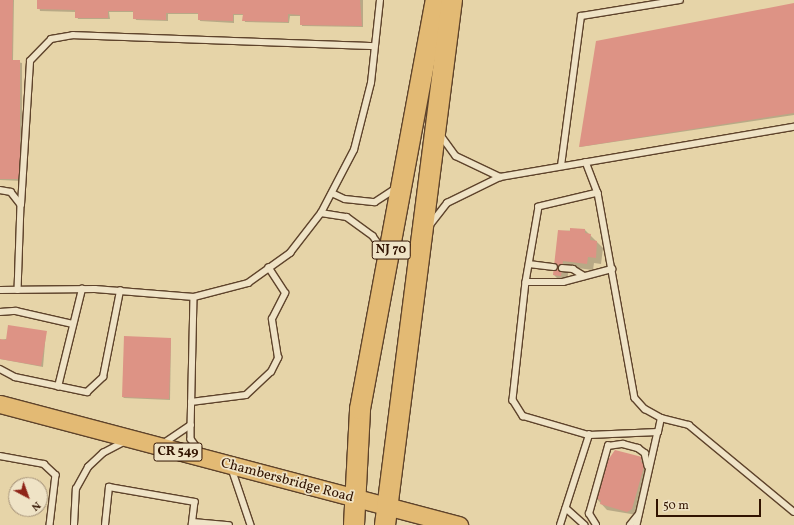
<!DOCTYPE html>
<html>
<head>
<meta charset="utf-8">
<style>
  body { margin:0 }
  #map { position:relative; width:794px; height:525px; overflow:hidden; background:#e6d4a8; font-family:Vollkorn,serif }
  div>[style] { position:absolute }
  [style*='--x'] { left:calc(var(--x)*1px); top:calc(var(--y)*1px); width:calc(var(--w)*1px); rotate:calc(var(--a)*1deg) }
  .shadow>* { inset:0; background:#0003 }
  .building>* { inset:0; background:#dd9385 }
  .roads { filter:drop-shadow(1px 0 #5e432b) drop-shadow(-1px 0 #5e432b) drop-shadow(0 1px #5e432b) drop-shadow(0 -1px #5e432b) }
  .lane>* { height:5.5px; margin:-2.75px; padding:0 2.75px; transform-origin:2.75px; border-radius:2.75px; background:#efe3c6 }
  .primary>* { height:17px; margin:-8.5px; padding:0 8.5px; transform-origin:8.5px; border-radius:8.5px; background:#e3ba74 }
  .highway>* { height:20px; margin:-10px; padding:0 10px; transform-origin:10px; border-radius:10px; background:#e3ba74 }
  span { translate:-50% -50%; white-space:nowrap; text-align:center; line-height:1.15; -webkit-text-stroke:3.5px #efe3c6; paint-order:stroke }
  .shield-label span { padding:1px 3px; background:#efe3c6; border:1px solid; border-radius:3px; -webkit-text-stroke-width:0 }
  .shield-label { font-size:13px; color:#311301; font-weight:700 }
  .street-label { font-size:14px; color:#311301 }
  .north { position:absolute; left:8px; top:477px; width:40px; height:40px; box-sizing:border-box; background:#efe3c6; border:1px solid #a39077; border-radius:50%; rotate:139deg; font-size:11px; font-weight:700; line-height:16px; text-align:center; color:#311301 }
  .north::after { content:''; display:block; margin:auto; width:14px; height:18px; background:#8f2418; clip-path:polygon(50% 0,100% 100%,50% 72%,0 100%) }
  .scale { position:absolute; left:656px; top:499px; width:105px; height:18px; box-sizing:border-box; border:2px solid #311301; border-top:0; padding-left:5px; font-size:12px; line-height:14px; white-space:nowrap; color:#311301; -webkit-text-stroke:3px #efe3c6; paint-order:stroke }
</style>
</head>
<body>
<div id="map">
  <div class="shadow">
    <div style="clip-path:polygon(0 0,14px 0,13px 61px,22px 63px,22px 181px,0 180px)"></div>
    <div style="clip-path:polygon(38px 0,363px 0,363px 27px,302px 26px,301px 16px,290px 16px,289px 23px,245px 22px,244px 15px,234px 15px,234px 23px,200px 21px,199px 14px,168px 14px,168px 21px,136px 20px,134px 12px,109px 12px,110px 19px,78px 19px,76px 12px,40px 11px)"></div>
    <div style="clip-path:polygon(794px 4px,794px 115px,580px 147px,597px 42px)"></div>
    <div style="clip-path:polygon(585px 230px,603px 248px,601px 264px,594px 263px,593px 270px,569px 267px,567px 281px,560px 281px,554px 275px,559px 231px)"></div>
    <div style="clip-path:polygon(46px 332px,43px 367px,0 359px,0 340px)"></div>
    <div style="clip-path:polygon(171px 339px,170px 400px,124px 398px,123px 397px)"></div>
    <div style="clip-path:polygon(642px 458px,650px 469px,637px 515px,607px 510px,595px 497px,609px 461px)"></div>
  </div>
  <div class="building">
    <div style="clip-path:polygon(0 0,13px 0,12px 60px,20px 60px,20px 179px,0 179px)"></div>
    <div style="clip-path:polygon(37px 0,360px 0,362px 26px,300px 25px,300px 15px,288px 14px,288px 22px,242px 21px,243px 14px,233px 14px,233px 21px,198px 20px,198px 13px,166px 13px,166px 20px,133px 19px,133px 11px,108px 11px,108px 18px,75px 18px,75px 10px,37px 9px)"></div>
    <div style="clip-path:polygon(794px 3px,794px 113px,579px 147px,596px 41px)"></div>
    <div style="clip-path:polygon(570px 228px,585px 229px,585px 233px,591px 234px,590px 240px,597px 241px,596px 258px,588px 257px,587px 264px,563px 261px,561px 276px,553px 275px,558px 230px,570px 231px)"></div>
    <div style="clip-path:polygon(8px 325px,47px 331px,41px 366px,0 359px,0 339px,6px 340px)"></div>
    <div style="clip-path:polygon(124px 336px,171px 338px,169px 399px,122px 397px)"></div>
    <div style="clip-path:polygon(615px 450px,642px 457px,641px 462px,645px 463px,632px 509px,627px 512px,600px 504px,601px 500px,594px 498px,605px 459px,608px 460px)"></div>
  </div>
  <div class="roads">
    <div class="lane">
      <div style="--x:440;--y:134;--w:27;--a:54"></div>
      <div style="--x:456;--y:156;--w:49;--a:25.5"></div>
      <div style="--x:586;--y:162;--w:33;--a:69"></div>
      <div style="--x:598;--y:193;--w:208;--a:79.8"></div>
      <div style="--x:635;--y:398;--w:15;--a:48"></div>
      <div style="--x:645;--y:409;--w:18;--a:29"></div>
      <div style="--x:661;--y:418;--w:29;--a:14"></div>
      <div style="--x:689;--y:425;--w:136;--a:39.6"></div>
      <div style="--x:561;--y:166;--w:151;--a:-82.4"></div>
      <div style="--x:581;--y:16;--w:100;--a:-9.2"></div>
      <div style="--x:0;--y:190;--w:11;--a:10"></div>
      <div style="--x:11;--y:192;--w:16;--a:52"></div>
      <div style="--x:21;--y:205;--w:85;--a:92"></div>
      <div style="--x:332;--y:193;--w:14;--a:25"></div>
      <div style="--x:345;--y:199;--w:30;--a:6"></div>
      <div style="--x:375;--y:202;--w:24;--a:-33"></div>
      <div style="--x:598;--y:193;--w:61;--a:166.7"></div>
      <div style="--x:539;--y:207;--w:76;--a:99.8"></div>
      <div style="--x:526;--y:282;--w:37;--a:0"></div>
      <div style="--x:563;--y:282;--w:51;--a:-14.9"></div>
      <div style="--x:21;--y:205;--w:144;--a:-86.4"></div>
      <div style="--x:30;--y:61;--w:30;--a:-46"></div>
      <div style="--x:51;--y:39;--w:22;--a:-10"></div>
      <div style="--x:73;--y:35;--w:301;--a:2.1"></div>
      <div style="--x:321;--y:213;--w:26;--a:9"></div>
      <div style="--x:347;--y:217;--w:32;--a:36"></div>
      <div style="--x:373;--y:236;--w:19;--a:55"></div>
      <div style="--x:430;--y:225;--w:28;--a:-52"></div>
      <div style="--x:447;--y:203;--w:59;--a:-26.1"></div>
      <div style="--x:500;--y:177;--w:298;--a:-9.7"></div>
      <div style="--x:529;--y:264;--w:25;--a:7"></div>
      <div style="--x:562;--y:268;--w:11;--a:5"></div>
      <div style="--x:573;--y:269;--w:13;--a:32"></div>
      <div style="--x:526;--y:282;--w:119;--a:96.3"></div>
      <div style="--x:513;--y:400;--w:19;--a:58"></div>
      <div style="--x:523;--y:416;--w:69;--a:16.1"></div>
      <div style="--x:0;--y:290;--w:95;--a:-0.6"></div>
      <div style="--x:95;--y:289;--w:99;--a:4.6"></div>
      <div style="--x:194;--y:297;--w:56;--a:-14.5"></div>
      <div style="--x:248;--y:283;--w:52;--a:-35.5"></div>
      <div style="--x:290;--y:253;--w:51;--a:-52.2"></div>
      <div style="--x:321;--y:213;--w:71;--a:-62.4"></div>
      <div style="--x:354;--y:150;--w:69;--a:-75.8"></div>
      <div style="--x:371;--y:83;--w:83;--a:-83.8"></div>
      <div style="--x:194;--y:297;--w:128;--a:91.3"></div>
      <div style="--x:191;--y:425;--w:14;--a:90"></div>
      <div style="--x:191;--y:439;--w:17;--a:54"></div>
      <div style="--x:0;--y:312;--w:16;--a:-4"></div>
      <div style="--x:16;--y:311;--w:58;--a:12.8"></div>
      <div style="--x:0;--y:369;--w:17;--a:28"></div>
      <div style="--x:15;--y:377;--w:74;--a:11.8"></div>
      <div style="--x:87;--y:392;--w:22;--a:-43"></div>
      <div style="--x:103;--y:377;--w:88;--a:-78.8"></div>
      <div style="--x:58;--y:387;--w:101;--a:-76.2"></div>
      <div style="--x:191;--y:402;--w:55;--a:-7.3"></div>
      <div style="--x:246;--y:395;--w:34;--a:-43"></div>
      <div style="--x:271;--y:372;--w:16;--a:-63"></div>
      <div style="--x:278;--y:358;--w:39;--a:-99"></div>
      <div style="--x:272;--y:319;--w:29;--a:-63"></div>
      <div style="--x:285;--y:293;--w:30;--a:-123"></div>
      <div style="--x:658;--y:432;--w:14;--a:-78"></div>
      <div style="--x:164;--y:443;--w:32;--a:-34"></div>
      <div style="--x:0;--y:456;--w:45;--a:10.3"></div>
      <div style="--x:44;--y:464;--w:16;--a:43"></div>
      <div style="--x:56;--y:475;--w:50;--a:96.8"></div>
      <div style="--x:232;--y:469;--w:59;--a:71.3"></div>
      <div style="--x:566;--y:508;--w:25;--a:42"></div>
      <div style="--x:193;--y:522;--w:36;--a:5"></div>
      <div style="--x:74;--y:525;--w:36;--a:-87"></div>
      <div style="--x:76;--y:489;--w:25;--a:-61"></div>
      <div style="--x:88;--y:467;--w:21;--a:-43"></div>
      <div style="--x:103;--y:453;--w:26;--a:-28"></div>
      <div style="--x:105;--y:525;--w:38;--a:-84"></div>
      <div style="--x:109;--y:487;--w:87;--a:9.9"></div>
      <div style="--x:195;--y:502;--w:23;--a:97"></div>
      <div style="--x:560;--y:525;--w:95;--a:-72.1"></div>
      <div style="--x:589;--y:435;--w:69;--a:-2.5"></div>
      <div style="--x:658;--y:432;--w:95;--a:102.7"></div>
      <div style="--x:596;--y:525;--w:13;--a:-122"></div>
      <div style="--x:589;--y:514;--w:71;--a:-74.4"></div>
      <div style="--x:608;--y:446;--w:15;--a:-8"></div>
      <div style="--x:623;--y:444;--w:16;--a:15"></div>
      <div style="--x:638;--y:448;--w:9;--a:36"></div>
      <div style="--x:645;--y:453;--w:13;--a:77"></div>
      <div style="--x:630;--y:525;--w:13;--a:-51"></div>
    </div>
    <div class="primary">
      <div style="--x:0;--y:404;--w:475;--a:14.8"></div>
    </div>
    <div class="highway">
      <div style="--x:354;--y:525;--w:116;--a:-87"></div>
      <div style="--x:360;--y:409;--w:416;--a:-79.5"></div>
      <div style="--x:385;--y:525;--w:529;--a:-82.73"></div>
    </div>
  </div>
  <div class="shield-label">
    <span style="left:391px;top:250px">NJ 70</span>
    <span style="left:178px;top:452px">CR 549</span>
  </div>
  <div class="street-label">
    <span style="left:287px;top:481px;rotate:15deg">Chambersbridge Road</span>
  </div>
  <div class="north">N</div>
  <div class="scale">50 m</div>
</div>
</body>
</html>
